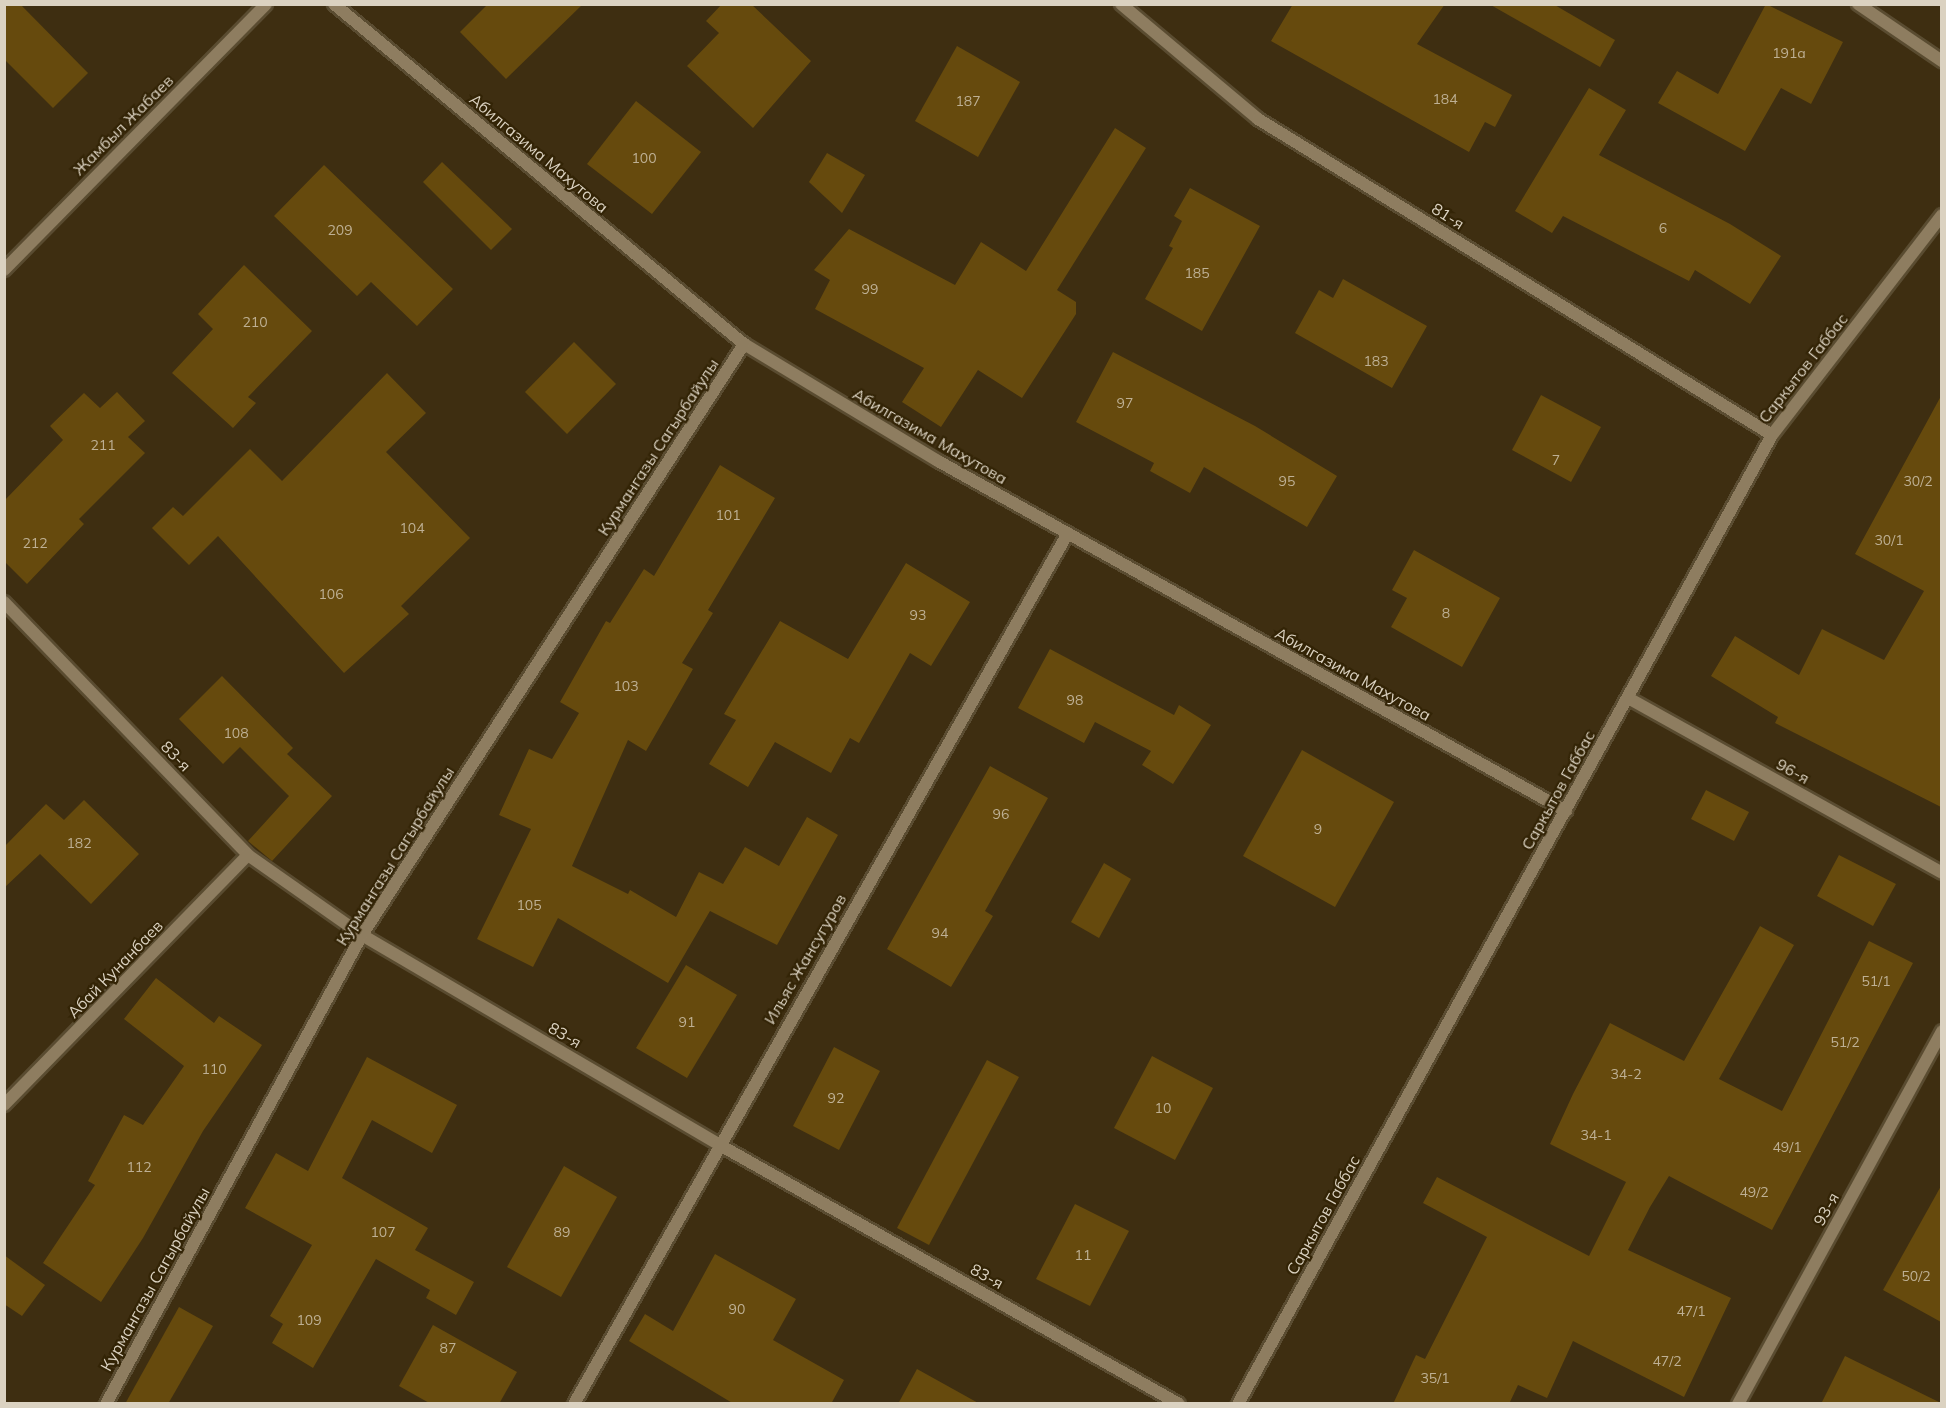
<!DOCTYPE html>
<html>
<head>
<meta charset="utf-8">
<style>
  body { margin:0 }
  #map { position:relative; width:1946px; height:1408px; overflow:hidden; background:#3e2e11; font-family:Mulish,sans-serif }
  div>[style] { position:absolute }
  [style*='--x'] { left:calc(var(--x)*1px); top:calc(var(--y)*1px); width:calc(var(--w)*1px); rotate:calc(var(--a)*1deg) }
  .building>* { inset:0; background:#664a0d }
  .roads { filter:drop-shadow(2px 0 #5a4c31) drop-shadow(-2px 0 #5a4c31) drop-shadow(0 2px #5a4c31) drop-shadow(0 -2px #5a4c31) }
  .street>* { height:12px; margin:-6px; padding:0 6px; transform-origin:6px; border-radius:6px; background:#8e7d60 }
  span { translate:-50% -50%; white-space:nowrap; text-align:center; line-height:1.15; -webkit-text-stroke:4.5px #332406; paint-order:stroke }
  .number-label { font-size:14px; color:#beb094 }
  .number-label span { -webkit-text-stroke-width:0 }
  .street-label { font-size:16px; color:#dbd2c1 }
  .frame { position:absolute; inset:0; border:6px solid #dbd2c1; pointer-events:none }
</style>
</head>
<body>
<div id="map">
  <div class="building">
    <div style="clip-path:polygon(4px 4px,20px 4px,88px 73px,53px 108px,4px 59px)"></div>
    <div style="clip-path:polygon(488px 4px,583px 4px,506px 79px,460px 32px)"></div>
    <div style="clip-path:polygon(722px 4px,751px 4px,811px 61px,753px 128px,687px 66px,719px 33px,706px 21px)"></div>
    <div style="clip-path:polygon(1293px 4px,1445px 4px,1417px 44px,1512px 95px,1495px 127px,1485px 122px,1469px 152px,1271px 41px)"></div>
    <div style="clip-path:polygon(1489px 4px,1553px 4px,1615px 40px,1600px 67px)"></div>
    <div style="clip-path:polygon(1766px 4px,1843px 42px,1811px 104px,1781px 88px,1745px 151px,1658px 103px,1677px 71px,1718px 94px)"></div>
    <div style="clip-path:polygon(957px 46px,1020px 82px,978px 157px,915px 121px)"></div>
    <div style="clip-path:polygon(1589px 88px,1626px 110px,1599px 155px,1730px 224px,1781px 256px,1750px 304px,1695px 270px,1689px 281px,1563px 216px,1552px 233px,1515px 211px)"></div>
    <div style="clip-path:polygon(636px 101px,701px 152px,652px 214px,587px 164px)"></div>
    <div style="clip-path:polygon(1115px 128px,1146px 148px,1057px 290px,1076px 302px,1076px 314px,1022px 398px,978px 370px,941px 427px,902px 402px,924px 368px,815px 309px,830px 280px,814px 270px,849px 229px,955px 285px,981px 242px,1026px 271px)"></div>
    <div style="clip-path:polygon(827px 153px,865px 175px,842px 213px,809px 182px)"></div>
    <div style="clip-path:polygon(442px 162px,512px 229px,491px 250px,423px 182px)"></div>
    <div style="clip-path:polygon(324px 165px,453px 289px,417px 326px,371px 282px,357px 296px,274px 216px)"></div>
    <div style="clip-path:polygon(1190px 188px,1260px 226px,1202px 331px,1145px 299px,1173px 248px,1169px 246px,1182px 221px,1174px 216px)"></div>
    <div style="clip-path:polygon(244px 265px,312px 331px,248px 397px,256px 403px,233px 428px,172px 373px,213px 329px,198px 314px)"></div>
    <div style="clip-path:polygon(1343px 279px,1427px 326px,1392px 388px,1295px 333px,1319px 290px,1333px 298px)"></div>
    <div style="clip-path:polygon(574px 342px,616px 384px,567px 434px,525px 392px)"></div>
    <div style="clip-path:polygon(1113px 352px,1255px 426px,1337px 476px,1307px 527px,1204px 467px,1190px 493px,1150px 471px,1154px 463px,1076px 422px)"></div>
    <div style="clip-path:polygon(387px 373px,426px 413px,386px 452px,470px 538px,401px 606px,409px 614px,344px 673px,218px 536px,189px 565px,152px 528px,173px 507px,183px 516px,250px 449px,282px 481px)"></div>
    <div style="clip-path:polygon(117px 392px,145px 421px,128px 437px,145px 453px,79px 519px,84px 524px,27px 584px,4px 561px,4px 501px,63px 440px,50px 426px,84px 393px,100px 408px)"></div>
    <div style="clip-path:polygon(1541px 395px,1601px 427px,1571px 482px,1512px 450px)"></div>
    <div style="clip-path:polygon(1941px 396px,1941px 807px,1775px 723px,1778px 717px,1711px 676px,1735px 636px,1799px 675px,1822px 629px,1884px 660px,1924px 591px,1855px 554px)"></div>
    <div style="clip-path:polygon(720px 465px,775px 498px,708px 610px,713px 613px,682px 663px,693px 669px,646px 751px,628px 740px,572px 866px,628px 894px,630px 890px,676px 917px,699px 872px,723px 884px,745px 847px,779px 866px,807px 817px,838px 835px,777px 945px,710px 911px,668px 983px,558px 918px,533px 967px,477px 939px,531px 829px,499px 815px,529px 749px,552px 759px,579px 713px,560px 702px,606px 621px,610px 623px,644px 569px,654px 576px)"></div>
    <div style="clip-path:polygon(1414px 550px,1500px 598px,1462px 667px,1391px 627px,1407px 598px,1392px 590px)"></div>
    <div style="clip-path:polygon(906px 563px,970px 602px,931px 666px,910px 653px,859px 743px,850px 738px,831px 773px,775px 742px,748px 787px,709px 764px,736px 720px,724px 714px,780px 621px,848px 659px)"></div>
    <div style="clip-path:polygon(1050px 649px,1174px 715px,1179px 705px,1211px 725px,1173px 784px,1142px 765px,1151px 751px,1095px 722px,1084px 743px,1018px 708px)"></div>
    <div style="clip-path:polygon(222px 676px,293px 748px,287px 754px,332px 796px,272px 861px,248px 841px,289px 796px,240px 747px,223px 764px,179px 719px)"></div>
    <div style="clip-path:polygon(1302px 750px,1394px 802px,1335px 907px,1243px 856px)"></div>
    <div style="clip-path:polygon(990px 766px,1048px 798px,985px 911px,993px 916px,951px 987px,887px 949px)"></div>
    <div style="clip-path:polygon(1706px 790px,1749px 812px,1734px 841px,1691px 819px)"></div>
    <div style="clip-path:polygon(84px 800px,139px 854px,91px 904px,40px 854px,4px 888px,4px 847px,46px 804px,64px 820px)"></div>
    <div style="clip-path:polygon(1839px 855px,1896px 884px,1873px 926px,1817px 896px)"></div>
    <div style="clip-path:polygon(1104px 863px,1131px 879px,1099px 938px,1071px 922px)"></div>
    <div style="clip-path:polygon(1760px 926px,1794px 945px,1719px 1079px,1782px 1111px,1869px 941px,1913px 963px,1772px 1230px,1669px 1176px,1650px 1207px,1628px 1250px,1731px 1298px,1684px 1397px,1573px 1341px,1547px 1398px,1518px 1385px,1509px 1404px,1393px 1404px,1416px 1355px,1425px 1359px,1487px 1237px,1423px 1203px,1437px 1177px,1589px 1256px,1626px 1182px,1550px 1144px,1573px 1094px,1610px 1023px,1684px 1061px)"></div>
    <div style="clip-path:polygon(686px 965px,737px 995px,687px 1078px,636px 1048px)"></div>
    <div style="clip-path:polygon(156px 978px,214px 1023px,219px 1016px,262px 1045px,203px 1131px,143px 1238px,101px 1302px,43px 1263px,95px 1185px,88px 1181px,124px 1115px,143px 1125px,184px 1066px,124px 1019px)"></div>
    <div style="clip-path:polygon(834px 1047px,880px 1071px,839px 1150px,793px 1126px)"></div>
    <div style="clip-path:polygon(1152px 1056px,1213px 1088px,1175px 1160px,1114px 1128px)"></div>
    <div style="clip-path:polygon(367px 1057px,457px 1105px,432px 1153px,372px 1120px,342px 1178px,428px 1228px,415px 1250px,474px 1282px,456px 1315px,426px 1298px,430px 1290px,376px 1259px,313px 1368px,272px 1343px,283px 1324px,270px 1316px,312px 1245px,245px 1208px,276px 1153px,308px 1171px)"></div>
    <div style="clip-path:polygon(987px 1060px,1019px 1077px,929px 1245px,897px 1228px)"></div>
    <div style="clip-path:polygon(564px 1166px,617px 1197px,561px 1297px,507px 1267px)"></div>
    <div style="clip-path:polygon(1941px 1186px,1941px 1322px,1883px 1290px)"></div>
    <div style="clip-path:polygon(1075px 1204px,1129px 1231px,1090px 1306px,1036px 1279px)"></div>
    <div style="clip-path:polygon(715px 1254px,796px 1299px,773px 1340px,844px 1380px,831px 1404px,734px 1404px,629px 1341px,645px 1314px,673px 1331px)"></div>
    <div style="clip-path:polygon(4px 1255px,45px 1285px,22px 1316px,4px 1304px)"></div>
    <div style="clip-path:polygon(179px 1307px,213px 1326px,168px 1404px,125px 1404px)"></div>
    <div style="clip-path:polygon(433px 1325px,517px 1372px,499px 1404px,431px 1404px,399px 1386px)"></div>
    <div style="clip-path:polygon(1845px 1356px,1941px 1403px,1941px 1404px,1821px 1404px)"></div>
    <div style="clip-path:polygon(917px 1369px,980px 1404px,898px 1404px)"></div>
  </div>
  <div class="roads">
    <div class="street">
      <div style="--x:334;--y:4;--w:533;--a:39.67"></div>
      <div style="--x:744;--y:344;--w:227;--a:31.1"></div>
      <div style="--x:938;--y:461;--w:719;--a:29.13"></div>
      <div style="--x:1121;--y:4;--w:179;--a:40"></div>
      <div style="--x:1258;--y:119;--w:603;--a:31.58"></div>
      <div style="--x:1858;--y:4;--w:102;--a:34.2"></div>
      <div style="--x:4;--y:270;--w:373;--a:-45.4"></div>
      <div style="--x:4;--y:602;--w:351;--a:46"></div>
      <div style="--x:248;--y:855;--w:139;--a:35.1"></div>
      <div style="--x:362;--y:935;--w:413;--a:30.4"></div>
      <div style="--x:718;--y:1144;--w:529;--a:29.42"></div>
      <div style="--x:1628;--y:698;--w:359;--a:29.1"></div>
      <div style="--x:4;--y:1105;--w:349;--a:-45.7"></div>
      <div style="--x:106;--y:1404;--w:534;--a:-61.37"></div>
      <div style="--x:362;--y:935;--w:704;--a:-57.12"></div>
      <div style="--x:574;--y:1404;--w:1001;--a:-60.44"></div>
      <div style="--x:1238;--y:1404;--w:1106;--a:-61.14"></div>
      <div style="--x:1772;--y:435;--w:278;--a:-52.3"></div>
      <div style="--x:1738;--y:1404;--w:425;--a:-61.3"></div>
    </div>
  </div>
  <div class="number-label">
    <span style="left:1789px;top:53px">191а</span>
    <span style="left:1445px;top:99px">184</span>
    <span style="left:968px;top:101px">187</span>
    <span style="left:644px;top:158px">100</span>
    <span style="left:1663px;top:228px">6</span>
    <span style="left:340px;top:230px">209</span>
    <span style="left:1197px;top:273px">185</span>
    <span style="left:870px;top:289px">99</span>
    <span style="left:255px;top:322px">210</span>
    <span style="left:1376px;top:361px">183</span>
    <span style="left:1125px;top:403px">97</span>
    <span style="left:103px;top:445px">211</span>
    <span style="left:1556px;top:460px">7</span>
    <span style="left:1287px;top:481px">95</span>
    <span style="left:1918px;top:481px">30/2</span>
    <span style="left:728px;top:515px">101</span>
    <span style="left:412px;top:528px">104</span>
    <span style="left:1889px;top:540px">30/1</span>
    <span style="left:35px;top:543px">212</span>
    <span style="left:331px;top:594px">106</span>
    <span style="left:1446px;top:613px">8</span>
    <span style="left:918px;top:615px">93</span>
    <span style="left:626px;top:686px">103</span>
    <span style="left:1075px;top:700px">98</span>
    <span style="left:236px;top:733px">108</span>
    <span style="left:1001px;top:814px">96</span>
    <span style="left:1318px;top:829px">9</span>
    <span style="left:79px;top:843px">182</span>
    <span style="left:529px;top:905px">105</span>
    <span style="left:940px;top:933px">94</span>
    <span style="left:1876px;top:981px">51/1</span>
    <span style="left:687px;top:1022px">91</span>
    <span style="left:1845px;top:1042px">51/2</span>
    <span style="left:214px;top:1069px">110</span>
    <span style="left:1626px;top:1074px">34-2</span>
    <span style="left:836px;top:1098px">92</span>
    <span style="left:1163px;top:1108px">10</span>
    <span style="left:1596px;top:1135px">34-1</span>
    <span style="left:1787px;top:1147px">49/1</span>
    <span style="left:139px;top:1167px">112</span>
    <span style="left:1754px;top:1192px">49/2</span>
    <span style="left:383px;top:1232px">107</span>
    <span style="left:562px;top:1232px">89</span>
    <span style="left:1083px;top:1255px">11</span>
    <span style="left:1916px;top:1276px">50/2</span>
    <span style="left:737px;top:1309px">90</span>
    <span style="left:1691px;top:1311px">47/1</span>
    <span style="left:309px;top:1320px">109</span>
    <span style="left:448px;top:1348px">87</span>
    <span style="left:1667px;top:1361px">47/2</span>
    <span style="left:1435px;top:1378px">35/1</span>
  </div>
  <div class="street-label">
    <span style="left:123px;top:125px;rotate:-45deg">Жамбыл Жабаев</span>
    <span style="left:539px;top:153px;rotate:40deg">Абилгазима Махутова</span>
    <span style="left:1448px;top:216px;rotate:32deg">81-я</span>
    <span style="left:1803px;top:368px;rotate:-52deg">Саркытов Габбас</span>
    <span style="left:930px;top:436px;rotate:30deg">Абилгазима Махутова</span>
    <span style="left:658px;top:447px;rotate:-57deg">Курмангазы Сагырбайулы</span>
    <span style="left:1353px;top:674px;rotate:29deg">Абилгазима Махутова</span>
    <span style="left:176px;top:756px;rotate:46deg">83-я</span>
    <span style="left:1793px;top:771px;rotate:29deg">96-я</span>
    <span style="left:1558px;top:790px;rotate:-61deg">Саркытов Габбас</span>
    <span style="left:395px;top:856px;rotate:-58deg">Курмангазы Сагырбайулы</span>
    <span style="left:805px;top:959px;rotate:-60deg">Ильяс Жансугуров</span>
    <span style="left:115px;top:969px;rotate:-46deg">Абай Кунанбаев</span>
    <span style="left:565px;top:1035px;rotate:30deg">83-я</span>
    <span style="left:1826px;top:1209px;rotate:-61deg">93-я</span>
    <span style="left:1323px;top:1215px;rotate:-61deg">Саркытов Габбас</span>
    <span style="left:987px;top:1276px;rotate:29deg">83-я</span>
    <span style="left:155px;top:1279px;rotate:-61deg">Курмангазы Сагырбайулы</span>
  </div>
  <div class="frame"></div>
</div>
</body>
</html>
